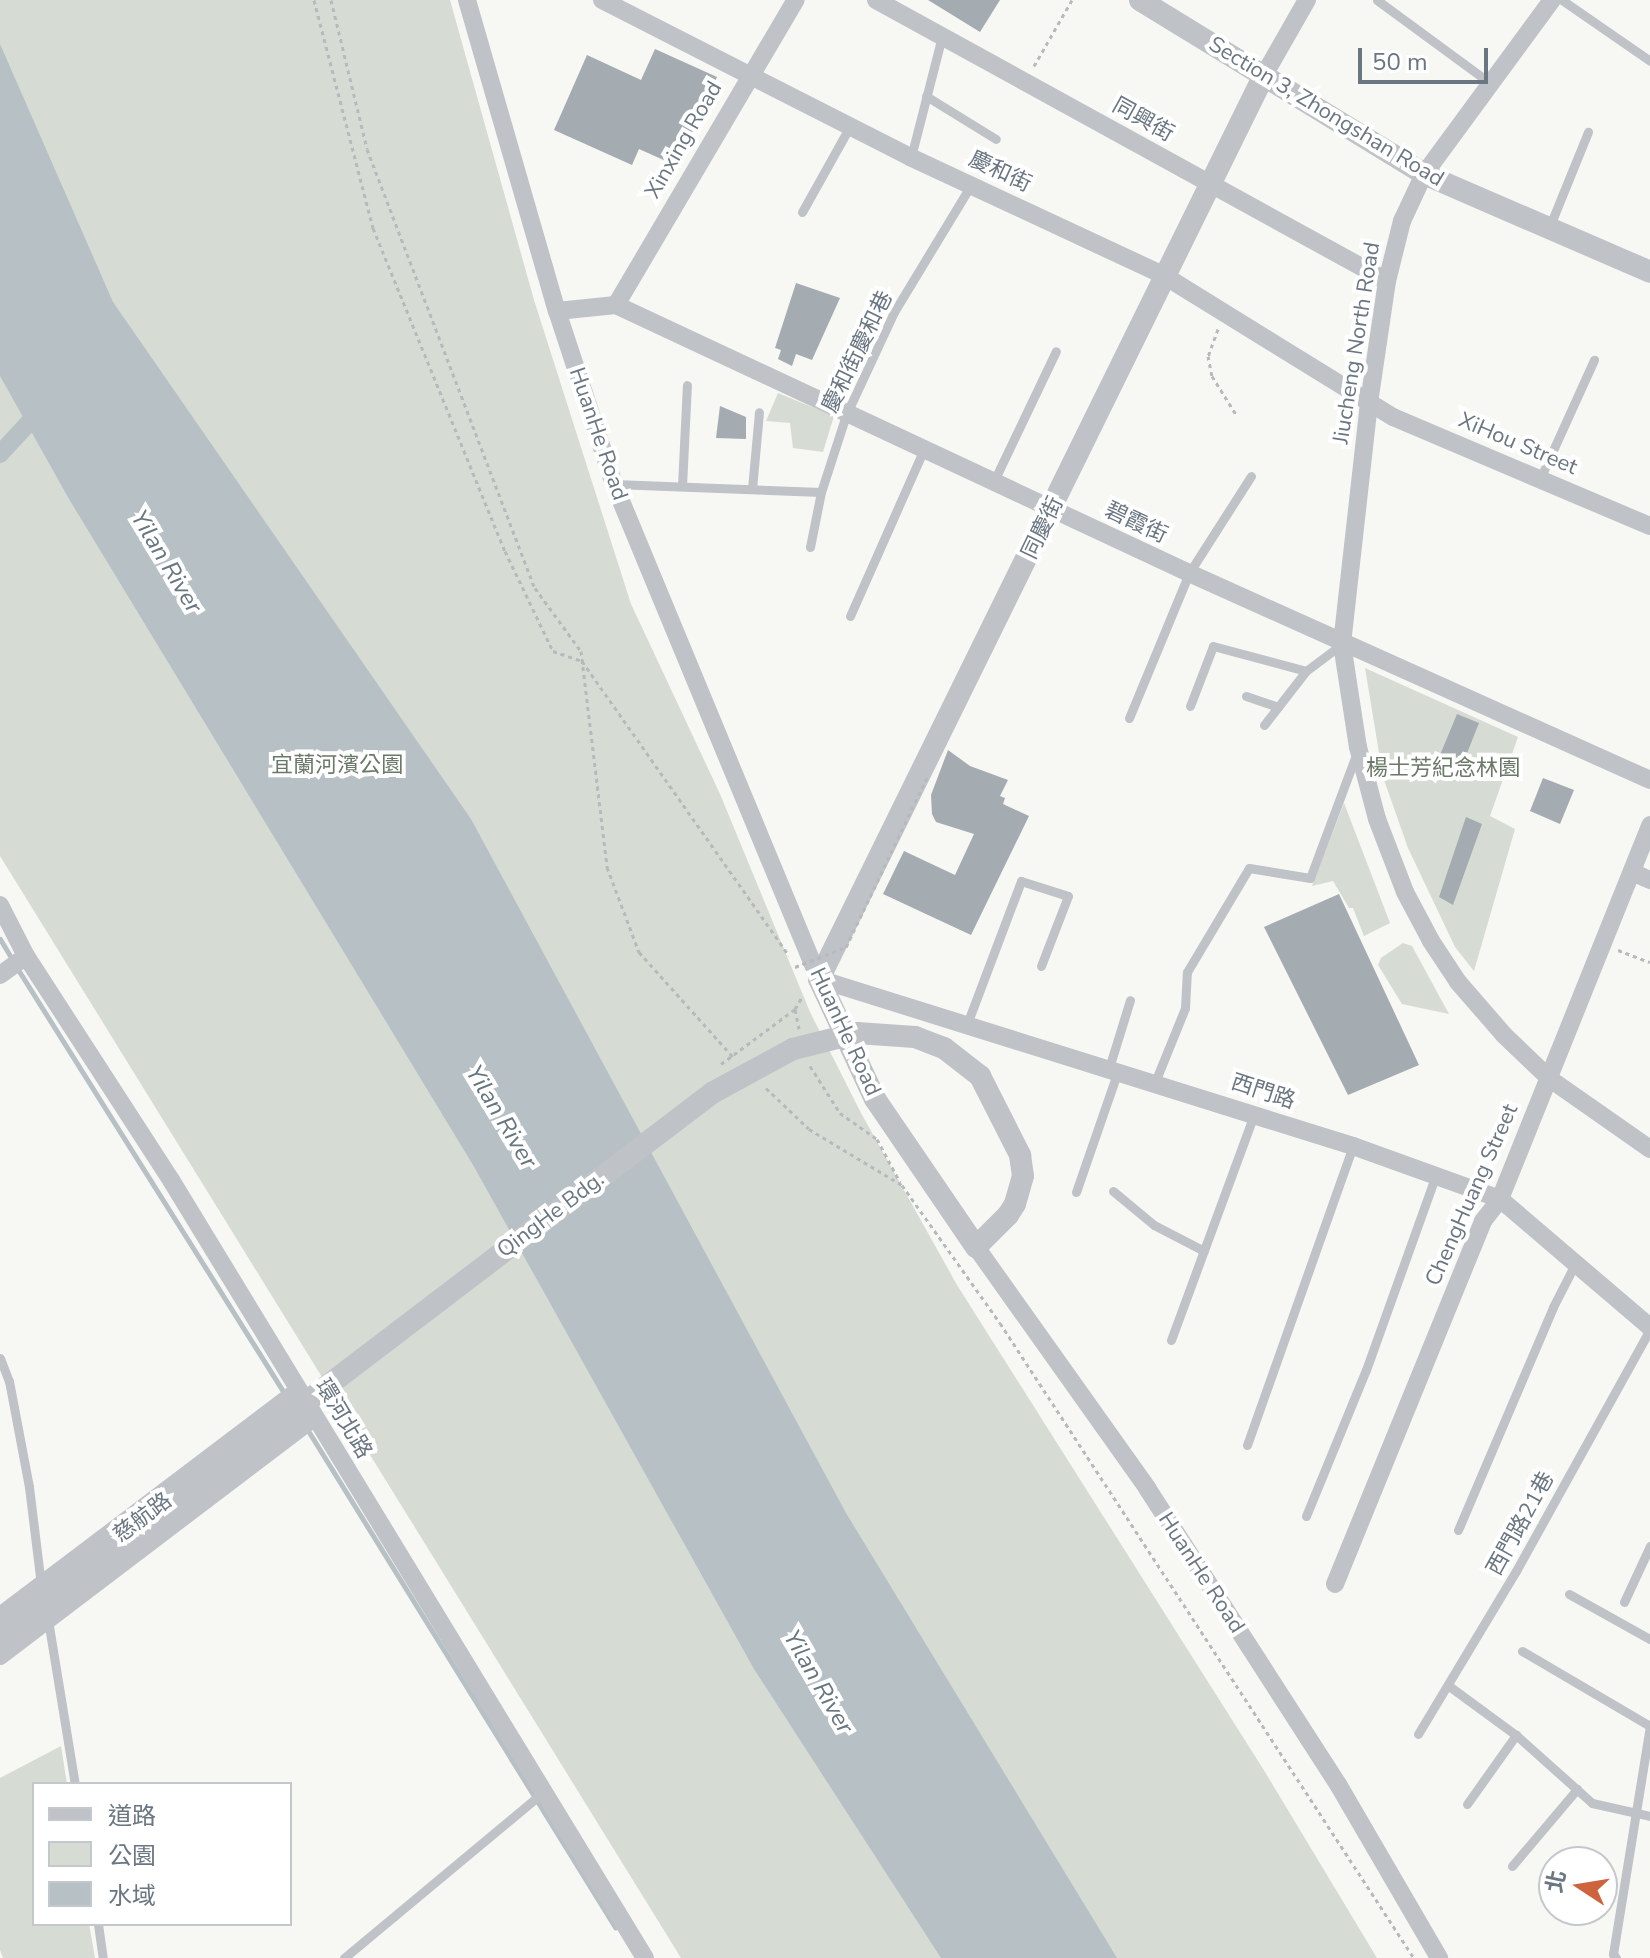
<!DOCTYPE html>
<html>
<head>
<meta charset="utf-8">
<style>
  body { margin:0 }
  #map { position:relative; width:1650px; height:1958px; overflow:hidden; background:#f7f7f4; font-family:"Nunito Sans","Noto Sans TC",sans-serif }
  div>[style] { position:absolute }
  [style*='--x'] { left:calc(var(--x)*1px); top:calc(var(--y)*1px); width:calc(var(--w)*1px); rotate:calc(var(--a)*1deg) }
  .green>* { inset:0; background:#d6dbd4 }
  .water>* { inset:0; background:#b7c0c5 }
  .stream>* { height:5px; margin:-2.5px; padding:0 2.5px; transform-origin:2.5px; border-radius:2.5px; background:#b7c0c5 }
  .canal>* { height:18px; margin:-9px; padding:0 9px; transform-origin:9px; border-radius:9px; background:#b7c0c5 }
  .building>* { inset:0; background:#a4abb1 }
  .path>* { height:3px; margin-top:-1.5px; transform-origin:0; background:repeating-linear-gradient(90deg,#b7babc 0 4px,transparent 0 8px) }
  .service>* { height:9px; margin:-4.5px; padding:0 4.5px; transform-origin:4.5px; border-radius:4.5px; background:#bfc2c6 }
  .minor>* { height:18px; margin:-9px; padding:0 9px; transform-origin:9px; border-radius:9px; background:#bfc2c6 }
  .tertiary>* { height:22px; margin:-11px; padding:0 11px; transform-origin:11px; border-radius:11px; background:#bfc2c6 }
  .path-bridge>* { height:3px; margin-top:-1.5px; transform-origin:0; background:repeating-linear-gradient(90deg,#b7babc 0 4px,transparent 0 8px) }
  .tertiary-bridge>* { height:22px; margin:-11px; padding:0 11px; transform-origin:11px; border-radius:11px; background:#bfc2c6 }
  span { translate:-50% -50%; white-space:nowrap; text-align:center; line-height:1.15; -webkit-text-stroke:8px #fff; paint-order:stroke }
  .street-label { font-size:22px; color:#6a7682 }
  .park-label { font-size:22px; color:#6b7a68 }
  .water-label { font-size:24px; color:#66767e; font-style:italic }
  .legend { position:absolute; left:32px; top:1782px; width:260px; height:144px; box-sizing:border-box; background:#fff; border:2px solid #c3c8cd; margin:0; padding:10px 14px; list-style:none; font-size:24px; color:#6a7682 }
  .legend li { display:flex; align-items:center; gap:16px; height:40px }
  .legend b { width:40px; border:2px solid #c3c8cd }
  .north { position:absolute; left:1538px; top:1846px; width:80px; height:80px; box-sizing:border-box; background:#fff; border:2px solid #c3c8cd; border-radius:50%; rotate:282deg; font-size:22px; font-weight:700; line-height:32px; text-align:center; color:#6a7682 }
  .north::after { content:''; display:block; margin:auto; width:28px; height:36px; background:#ce643d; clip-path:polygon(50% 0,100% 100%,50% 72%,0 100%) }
  .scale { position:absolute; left:1358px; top:48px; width:130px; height:36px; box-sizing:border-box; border:4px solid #6a7682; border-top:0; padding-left:10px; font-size:24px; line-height:28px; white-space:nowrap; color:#6a7682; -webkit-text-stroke:6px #fff; paint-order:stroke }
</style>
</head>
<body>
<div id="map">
  <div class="green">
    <div style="clip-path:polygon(0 0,450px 0,534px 300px,631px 604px,720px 794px,810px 1012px,861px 1113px,957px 1285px,1265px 1772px,1377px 1958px,681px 1958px,0 856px)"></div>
    <div style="clip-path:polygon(778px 393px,834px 416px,823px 452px,793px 448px,790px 423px,766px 421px)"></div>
    <div style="clip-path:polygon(1365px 668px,1518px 737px,1490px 816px,1515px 829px,1474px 971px,1455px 947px,1408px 848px,1383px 777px)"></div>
    <div style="clip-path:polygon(1344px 803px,1390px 923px,1364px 936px,1353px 908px,1349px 908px,1333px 881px,1312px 886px)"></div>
    <div style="clip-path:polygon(1403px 943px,1412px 946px,1449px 1014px,1402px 1004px,1378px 965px,1381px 958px)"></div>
    <div style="clip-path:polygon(61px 1746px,67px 1784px,34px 1784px,34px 1924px,89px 1924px,95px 1958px,3px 1958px,0 1950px,0 1778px)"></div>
  </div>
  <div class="water">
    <div style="clip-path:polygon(0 44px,113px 302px,471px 819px,846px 1513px,1117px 1958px,941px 1958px,754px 1669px,473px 1165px,69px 499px,0 376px)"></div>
  </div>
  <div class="stream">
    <div style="--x:0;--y:939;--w:23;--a:59"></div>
    <div style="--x:17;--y:968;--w:506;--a:57.85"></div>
    <div style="--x:307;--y:1429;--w:586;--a:58.26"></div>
  </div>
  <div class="canal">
    <div style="--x:0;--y:454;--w:65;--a:-47.5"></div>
  </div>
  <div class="building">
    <div style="clip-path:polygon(928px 0,1000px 0,980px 32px)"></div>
    <div style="clip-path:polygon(655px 49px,717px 77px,677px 166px,639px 149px,632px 165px,554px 130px,587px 55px,641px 80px)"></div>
    <div style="clip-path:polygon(796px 283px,840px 298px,812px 360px,796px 354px,792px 366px,778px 359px,781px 350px,775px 348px)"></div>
    <div style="clip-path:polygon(720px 406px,746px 417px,746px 439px,716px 438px)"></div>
    <div style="clip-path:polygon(1457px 714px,1479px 723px,1456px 781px,1433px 772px)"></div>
    <div style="clip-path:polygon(948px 750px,970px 766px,1008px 780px,1000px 796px,1005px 798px,1003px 804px,1029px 816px,971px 935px,883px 894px,904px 851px,955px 875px,974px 834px,936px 822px,932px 814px,931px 795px)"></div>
    <div style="clip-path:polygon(1543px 778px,1574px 790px,1560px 824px,1530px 811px)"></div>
    <div style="clip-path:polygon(1466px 817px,1482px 824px,1453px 905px,1439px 897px)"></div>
    <div style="clip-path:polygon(1339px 894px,1419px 1065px,1348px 1095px,1264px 927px)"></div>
  </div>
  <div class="path">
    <div style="--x:314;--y:0;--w:236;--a:75.5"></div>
    <div style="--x:373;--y:228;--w:349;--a:67.8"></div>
    <div style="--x:505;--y:551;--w:111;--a:64.4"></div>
    <div style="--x:553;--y:651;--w:31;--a:19"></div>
    <div style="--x:582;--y:661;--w:360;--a:54.9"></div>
    <div style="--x:331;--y:0;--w:153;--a:76.4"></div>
    <div style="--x:367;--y:149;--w:470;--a:69.1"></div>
    <div style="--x:535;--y:588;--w:78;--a:53.9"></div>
    <div style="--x:581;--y:651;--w:218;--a:83.1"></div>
    <div style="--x:607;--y:867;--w:91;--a:69.4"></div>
    <div style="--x:639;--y:952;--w:142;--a:48.1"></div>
    <div style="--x:1034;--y:66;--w:76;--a:-60.1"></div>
    <div style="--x:1218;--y:329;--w:29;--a:110"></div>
    <div style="--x:1208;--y:356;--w:20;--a:79"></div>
    <div style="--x:1212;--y:376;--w:47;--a:58"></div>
    <div style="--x:1618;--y:950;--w:34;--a:21"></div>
    <div style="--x:799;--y:1029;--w:20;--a:-101"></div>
    <div style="--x:795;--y:1009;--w:16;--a:-60"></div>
    <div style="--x:810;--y:1066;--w:56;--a:57.4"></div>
    <div style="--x:840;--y:1113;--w:45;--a:35.1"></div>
    <div style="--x:877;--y:1139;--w:49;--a:61.9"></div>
    <div style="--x:766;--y:1088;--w:59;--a:43.6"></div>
    <div style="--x:809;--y:1129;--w:109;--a:31.1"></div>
    <div style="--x:902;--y:1185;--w:169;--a:54.6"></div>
    <div style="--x:1000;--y:1323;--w:758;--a:56.9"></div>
  </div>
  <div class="service">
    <div style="--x:1377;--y:0;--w:140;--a:36.3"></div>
    <div style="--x:1562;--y:0;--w:107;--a:34.7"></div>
    <div style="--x:926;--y:96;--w:82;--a:31.6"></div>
    <div style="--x:911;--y:157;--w:125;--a:-75.6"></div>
    <div style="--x:802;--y:212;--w:98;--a:-60.8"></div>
    <div style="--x:1549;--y:228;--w:104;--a:-67.9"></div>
    <div style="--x:1540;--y:479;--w:131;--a:-65.6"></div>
    <div style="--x:993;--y:483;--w:146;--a:-64.5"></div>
    <div style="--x:614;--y:484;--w:207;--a:2.2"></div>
    <div style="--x:682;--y:486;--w:101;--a:-87.2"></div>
    <div style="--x:752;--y:489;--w:77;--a:-84.8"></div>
    <div style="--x:810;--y:547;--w:56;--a:-78.7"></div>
    <div style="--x:821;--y:492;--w:81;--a:-72"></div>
    <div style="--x:846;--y:415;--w:114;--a:-65"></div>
    <div style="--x:894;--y:312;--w:149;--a:-58.8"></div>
    <div style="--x:850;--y:616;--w:180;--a:-66.1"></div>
    <div style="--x:1246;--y:696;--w:34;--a:19"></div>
    <div style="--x:1190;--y:706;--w:64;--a:-69"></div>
    <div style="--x:1213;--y:646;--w:96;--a:15"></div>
    <div style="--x:1306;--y:671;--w:45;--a:-36.9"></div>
    <div style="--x:1129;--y:718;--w:157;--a:-67.5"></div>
    <div style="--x:1189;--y:573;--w:115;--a:-57.4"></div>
    <div style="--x:1264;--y:725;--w:68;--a:-52.1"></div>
    <div style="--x:967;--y:1024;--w:153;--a:-69.3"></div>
    <div style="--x:1021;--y:881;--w:49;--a:17.7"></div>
    <div style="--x:1068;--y:896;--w:75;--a:111.1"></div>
    <div style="--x:1109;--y:1068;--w:71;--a:-72.8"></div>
    <div style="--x:1155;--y:1082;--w:80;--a:-67.9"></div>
    <div style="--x:1185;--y:1008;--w:36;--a:-87"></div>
    <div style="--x:1187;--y:972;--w:121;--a:-59.2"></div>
    <div style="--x:1249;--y:868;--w:62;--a:9.3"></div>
    <div style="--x:1310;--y:878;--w:134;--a:-69.5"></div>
    <div style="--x:1113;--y:1191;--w:53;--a:39.7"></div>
    <div style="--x:1154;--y:1225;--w:56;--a:27.5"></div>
    <div style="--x:1076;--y:1192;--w:128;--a:-70.9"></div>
    <div style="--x:1171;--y:1340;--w:241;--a:-69.8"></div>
    <div style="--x:0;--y:1358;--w:25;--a:69"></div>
    <div style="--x:9;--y:1381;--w:108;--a:79.3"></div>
    <div style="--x:29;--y:1487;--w:99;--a:83"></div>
    <div style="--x:1247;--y:1445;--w:317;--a:-70.5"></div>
    <div style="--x:1306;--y:1516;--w:158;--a:-67.7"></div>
    <div style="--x:1366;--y:1370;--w:208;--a:-70.3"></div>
    <div style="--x:1458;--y:1530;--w:242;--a:-66.9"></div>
    <div style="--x:1553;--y:1307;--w:48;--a:-62.9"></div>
    <div style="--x:1569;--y:1594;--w:93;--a:29.1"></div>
    <div style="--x:1624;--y:1602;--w:62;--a:-65.1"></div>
    <div style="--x:48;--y:1620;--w:166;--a:80.7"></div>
    <div style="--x:1522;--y:1651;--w:148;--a:30.4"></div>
    <div style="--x:1449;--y:1686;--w:83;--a:36.2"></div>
    <div style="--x:1516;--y:1735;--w:102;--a:41.8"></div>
    <div style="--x:1592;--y:1803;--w:59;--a:12.6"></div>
    <div style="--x:1418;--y:1734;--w:190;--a:-59"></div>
    <div style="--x:1516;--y:1571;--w:277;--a:-61"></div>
    <div style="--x:1467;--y:1804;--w:85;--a:-54.6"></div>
    <div style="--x:1512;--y:1866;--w:101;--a:-49.8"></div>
    <div style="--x:98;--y:1924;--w:34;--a:82"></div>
    <div style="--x:344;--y:1958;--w:259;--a:-39.8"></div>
    <div style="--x:1616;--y:1958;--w:5;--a:-127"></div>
    <div style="--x:1613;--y:1954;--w:232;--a:-80.8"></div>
  </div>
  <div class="minor">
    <div style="--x:467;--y:0;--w:324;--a:73.9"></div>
    <div style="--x:557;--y:311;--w:182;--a:71.8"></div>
    <div style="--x:614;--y:484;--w:536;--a:67.5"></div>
    <div style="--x:819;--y:979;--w:560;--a:17.37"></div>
    <div style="--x:1353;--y:1146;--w:156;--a:19.8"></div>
    <div style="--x:1500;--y:1199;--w:197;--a:40.5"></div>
    <div style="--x:602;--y:0;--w:346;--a:27"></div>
    <div style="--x:910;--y:157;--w:279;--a:25"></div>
    <div style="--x:1163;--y:275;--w:270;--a:31.7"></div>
    <div style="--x:1393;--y:417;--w:279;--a:23"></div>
    <div style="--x:876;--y:0;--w:583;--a:28.81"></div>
    <div style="--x:1552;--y:0;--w:216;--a:126.3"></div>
    <div style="--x:1424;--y:174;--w:52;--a:115.1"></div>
    <div style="--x:1402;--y:221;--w:62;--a:104"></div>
    <div style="--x:1387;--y:281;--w:123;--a:98.4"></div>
    <div style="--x:1369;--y:403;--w:243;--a:96.4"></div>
    <div style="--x:1342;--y:644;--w:104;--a:81.2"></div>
    <div style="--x:1358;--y:747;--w:74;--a:75.2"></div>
    <div style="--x:1377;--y:819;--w:78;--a:69"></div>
    <div style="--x:1405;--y:892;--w:55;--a:62"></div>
    <div style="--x:1431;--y:941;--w:49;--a:56.6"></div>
    <div style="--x:1458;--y:982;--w:70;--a:49"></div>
    <div style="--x:1504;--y:1035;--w:64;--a:43.7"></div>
    <div style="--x:1550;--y:1079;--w:122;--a:35"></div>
    <div style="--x:1263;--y:77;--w:89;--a:-60.3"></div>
    <div style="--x:616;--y:305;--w:354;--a:-59.5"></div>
    <div style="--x:557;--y:311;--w:59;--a:-5.8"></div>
    <div style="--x:616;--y:305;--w:633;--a:25.07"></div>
    <div style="--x:1189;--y:573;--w:505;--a:24.18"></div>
    <div style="--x:1632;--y:872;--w:20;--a:24"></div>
    <div style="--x:0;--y:905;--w:57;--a:63"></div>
    <div style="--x:26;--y:956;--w:267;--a:57.1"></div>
    <div style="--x:171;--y:1180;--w:911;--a:58.65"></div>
    <div style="--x:0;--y:975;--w:32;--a:-36"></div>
    <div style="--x:976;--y:1247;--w:296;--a:54.6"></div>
    <div style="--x:1147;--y:1488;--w:354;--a:57.2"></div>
    <div style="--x:1339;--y:1786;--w:199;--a:59.8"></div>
    <div style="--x:1335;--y:1584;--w:392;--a:-67.8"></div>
    <div style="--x:1483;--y:1221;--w:28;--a:-52"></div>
    <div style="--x:1500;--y:1199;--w:403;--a:-68.1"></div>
    <div style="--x:0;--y:1616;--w:373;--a:-37.1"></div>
    <div style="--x:0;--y:1656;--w:394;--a:-37.2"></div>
  </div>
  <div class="tertiary">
    <div style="--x:1140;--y:0;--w:333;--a:31.5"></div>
    <div style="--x:1424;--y:174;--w:246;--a:23.4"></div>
    <div style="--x:976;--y:1247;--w:179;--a:-124.3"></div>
    <div style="--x:875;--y:1099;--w:132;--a:-115"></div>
    <div style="--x:819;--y:979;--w:1005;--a:-63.79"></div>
  </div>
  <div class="path-bridge">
    <div style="--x:795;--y:967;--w:55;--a:-21.4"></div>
    <div style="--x:846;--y:947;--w:188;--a:-64.5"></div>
    <div style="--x:721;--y:1064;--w:92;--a:-36.6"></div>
  </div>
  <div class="tertiary-bridge">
    <div style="--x:0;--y:1635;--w:895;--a:-37.28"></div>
    <div style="--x:712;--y:1093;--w:92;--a:-28.5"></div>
    <div style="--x:793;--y:1049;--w:66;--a:-14"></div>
    <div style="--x:857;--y:1033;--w:58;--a:3.9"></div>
    <div style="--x:915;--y:1037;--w:31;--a:21"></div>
    <div style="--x:944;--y:1048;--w:46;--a:37.9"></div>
    <div style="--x:980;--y:1076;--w:89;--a:63.1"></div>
    <div style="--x:1020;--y:1155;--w:21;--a:82"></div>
    <div style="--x:1023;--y:1176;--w:29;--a:106"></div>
    <div style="--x:1015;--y:1204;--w:13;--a:122"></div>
    <div style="--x:1008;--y:1215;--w:45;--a:135"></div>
  </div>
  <div class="street-label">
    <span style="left:1326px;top:112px;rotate:31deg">Section 3, Zhongshan Road</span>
    <span style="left:1143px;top:120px;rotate:29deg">同興街</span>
    <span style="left:684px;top:140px;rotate:-60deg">Xinxing Road</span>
    <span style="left:1000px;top:172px;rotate:25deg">慶和街</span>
    <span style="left:1357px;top:343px;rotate:-81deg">Jiucheng North Road</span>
    <span style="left:858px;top:352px;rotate:-64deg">慶和街慶和巷</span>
    <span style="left:598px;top:434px;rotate:71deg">HuanHe Road</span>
    <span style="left:1518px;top:444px;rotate:23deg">XiHou Street</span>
    <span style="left:1136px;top:523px;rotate:25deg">碧霞街</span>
    <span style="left:1043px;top:528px;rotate:-64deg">同慶街</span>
    <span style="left:845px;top:1032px;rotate:65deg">HuanHe Road</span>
    <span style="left:1263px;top:1092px;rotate:18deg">西門路</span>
    <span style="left:1472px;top:1195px;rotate:-66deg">ChengHuang Street</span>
    <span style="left:551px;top:1215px;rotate:-37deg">QingHe Bdg.</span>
    <span style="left:343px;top:1419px;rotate:59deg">環河北路</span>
    <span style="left:143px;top:1518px;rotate:-37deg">慈航路</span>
    <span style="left:1521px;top:1524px;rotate:-61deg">西門路21巷</span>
    <span style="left:1201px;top:1573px;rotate:57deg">HuanHe Road</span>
  </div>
  <div class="park-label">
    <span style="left:337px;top:766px">宜蘭河濱公園</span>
    <span style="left:1443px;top:769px">楊士芳紀念林園</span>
  </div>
  <div class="water-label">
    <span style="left:166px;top:562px;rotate:59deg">Yilan River</span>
    <span style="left:501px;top:1117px;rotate:59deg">Yilan River</span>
    <span style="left:818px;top:1682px;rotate:60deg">Yilan River</span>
  </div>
  <ul class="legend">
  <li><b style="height:10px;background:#bfc2c6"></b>道路</li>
  <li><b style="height:22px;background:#d6dbd4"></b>公園</li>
  <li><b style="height:22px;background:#b7c0c5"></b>水域</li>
  </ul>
  <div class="north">北</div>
  <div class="scale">50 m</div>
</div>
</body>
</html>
